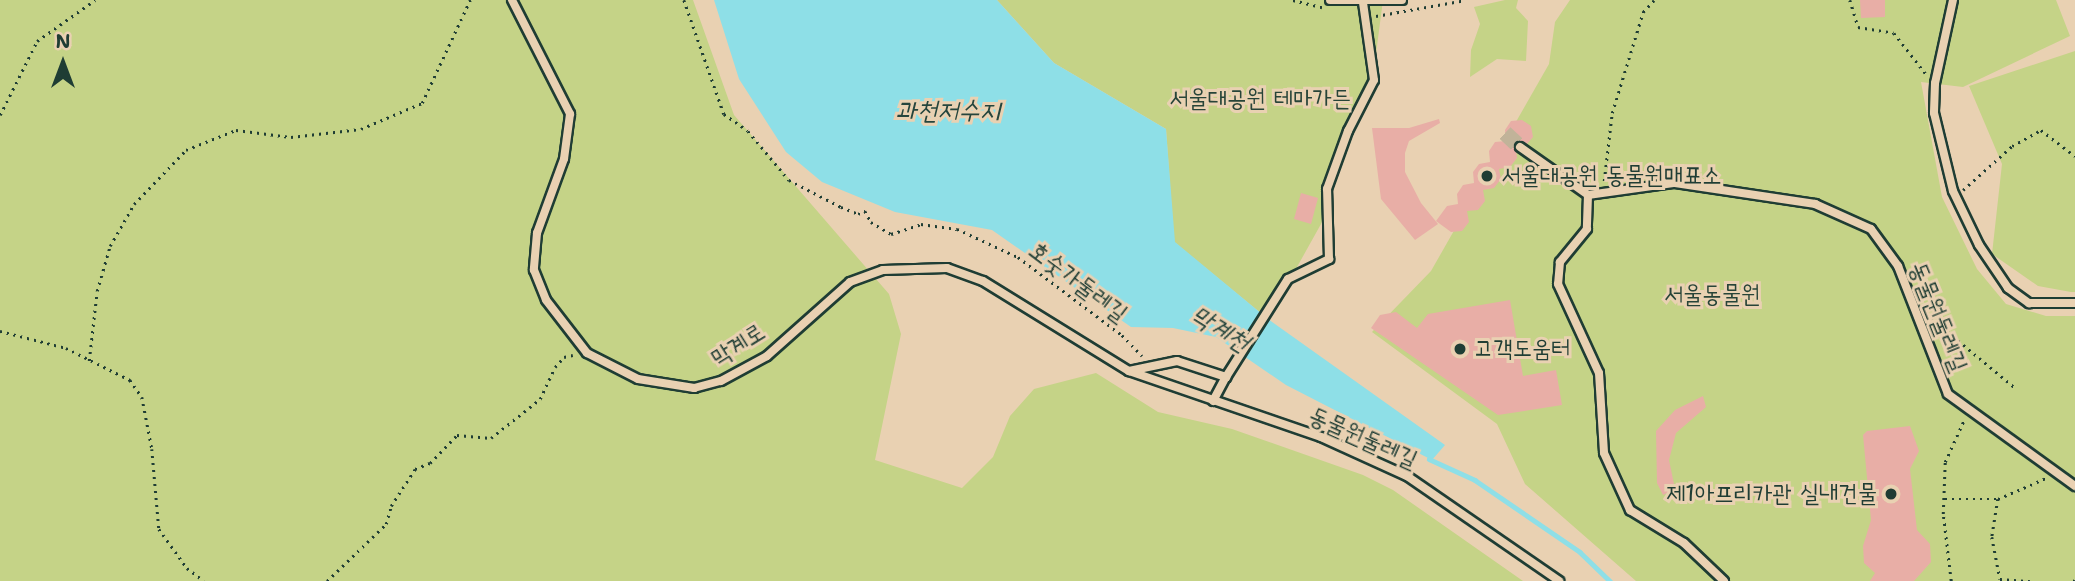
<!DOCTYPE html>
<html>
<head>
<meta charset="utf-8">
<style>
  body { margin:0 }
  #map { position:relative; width:2075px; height:581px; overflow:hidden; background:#e9d1b2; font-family:"Shantell Sans","Poor Story",sans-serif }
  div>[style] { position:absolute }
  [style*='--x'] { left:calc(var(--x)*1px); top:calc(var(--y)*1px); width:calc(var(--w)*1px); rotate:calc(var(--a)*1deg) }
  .green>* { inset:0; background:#c5d387 }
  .water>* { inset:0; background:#8edfe7 }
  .stream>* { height:4.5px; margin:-2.25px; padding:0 2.25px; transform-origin:2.25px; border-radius:2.25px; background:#8edfe7 }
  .building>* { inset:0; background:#e8aea6 }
  .street-tunnel>* { height:16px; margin-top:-8px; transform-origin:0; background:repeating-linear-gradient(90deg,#c1b399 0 16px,transparent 0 24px) }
  .path>* { height:2.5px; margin-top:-1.25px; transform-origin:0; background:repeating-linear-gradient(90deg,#1f3d34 0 2px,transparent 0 7px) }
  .roads { filter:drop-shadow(2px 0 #1f3d34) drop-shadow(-2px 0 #1f3d34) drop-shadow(0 2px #1f3d34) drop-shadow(0 -2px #1f3d34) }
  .lane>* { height:8px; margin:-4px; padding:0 4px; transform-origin:4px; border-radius:4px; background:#e9d1b2 }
  .dots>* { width:19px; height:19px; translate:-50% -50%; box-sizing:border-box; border:4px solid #e9d1b2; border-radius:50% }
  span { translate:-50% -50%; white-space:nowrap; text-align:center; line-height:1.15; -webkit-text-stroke:6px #e9d1b2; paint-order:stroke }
  .park-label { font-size:24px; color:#274438 }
  .poi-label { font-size:24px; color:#1f3d34 }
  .left { translate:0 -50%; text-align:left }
  .right { translate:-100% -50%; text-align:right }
  .street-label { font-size:24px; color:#1f3d34 }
  .water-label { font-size:26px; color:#25453d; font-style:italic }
  .north { position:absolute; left:28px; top:28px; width:70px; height:70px; -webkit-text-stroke:5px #e9d1b2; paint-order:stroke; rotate:0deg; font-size:19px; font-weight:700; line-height:28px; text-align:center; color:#1f3d34 }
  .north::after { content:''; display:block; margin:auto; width:24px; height:32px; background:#1f3d34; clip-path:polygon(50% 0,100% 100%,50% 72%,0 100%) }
</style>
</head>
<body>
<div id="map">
  <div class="green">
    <div style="clip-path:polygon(0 0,693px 0,734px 115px,889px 294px,901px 334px,875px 460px,962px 488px,993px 457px,1010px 416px,1034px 389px,1096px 373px,1158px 412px,1232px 429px,1363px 475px,1393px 490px,1523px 581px,0 581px)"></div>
    <div style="clip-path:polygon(997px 0,1383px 0,1374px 69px,1321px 224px,1268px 319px,1174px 242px,1166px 129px,1054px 63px)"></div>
    <div style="clip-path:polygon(1505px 0,1518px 0,1516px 8px,1528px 21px,1526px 61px,1497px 59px,1470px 77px,1471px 50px,1480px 24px,1474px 7px)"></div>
    <div style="clip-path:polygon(1570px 0,2056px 0,2070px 36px,1963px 87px,1921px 82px,1942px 197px,1977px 269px,2006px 304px,2046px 316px,2075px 316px,2075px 581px,1636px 581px,1525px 484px,1497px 424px,1372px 332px,1431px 271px,1549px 64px,1555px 22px)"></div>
    <div style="clip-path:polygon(2075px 51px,2075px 292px,2071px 292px,2038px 286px,1992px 254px,2002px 164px,1969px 86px)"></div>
  </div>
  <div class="water">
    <div style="clip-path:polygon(714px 0,997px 0,1054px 63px,1166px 129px,1175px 242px,1268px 319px,1445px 445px,1432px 460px,1286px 385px,1216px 337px,1173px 328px,1131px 327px,992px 230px,895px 212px,822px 182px,786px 152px,739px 79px)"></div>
  </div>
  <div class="stream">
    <div style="--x:1429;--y:459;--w:51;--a:24.5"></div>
    <div style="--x:1475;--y:480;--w:127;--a:34.4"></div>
    <div style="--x:1580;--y:552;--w:42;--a:44"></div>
  </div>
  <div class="building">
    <div style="clip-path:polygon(1860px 0,1885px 0,1885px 17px,1861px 18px)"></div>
    <div style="clip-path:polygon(1439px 119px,1440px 123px,1409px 141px,1405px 153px,1405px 172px,1421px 203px,1438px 224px,1415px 240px,1381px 199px,1372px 128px,1409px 128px)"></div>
    <div style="clip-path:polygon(1522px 120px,1531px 126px,1533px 137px,1527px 144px,1515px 143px,1517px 158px,1510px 167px,1499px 169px,1501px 179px,1494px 188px,1483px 190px,1485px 201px,1478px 210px,1467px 211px,1469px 222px,1462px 231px,1451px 232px,1436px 221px,1447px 206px,1458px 204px,1457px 194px,1463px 185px,1474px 183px,1473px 172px,1479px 164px,1490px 162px,1489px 151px,1495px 142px,1506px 141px,1505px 130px,1511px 121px)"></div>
    <div style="clip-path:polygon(1301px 193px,1318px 198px,1311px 224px,1294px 219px)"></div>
    <div style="clip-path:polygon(1510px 300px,1523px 376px,1556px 370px,1562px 405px,1498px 415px,1371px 328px,1380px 315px,1396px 312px,1417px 328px,1428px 314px)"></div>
    <div style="clip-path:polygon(1703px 396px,1706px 407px,1676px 433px,1669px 460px,1675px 489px,1663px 495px,1657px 483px,1656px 431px,1675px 410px)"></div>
    <div style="clip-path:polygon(1910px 426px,1919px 451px,1910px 469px,1917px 530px,1930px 544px,1931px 562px,1914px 581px,1870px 581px,1875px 573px,1864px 563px,1863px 546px,1871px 520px,1863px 435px,1867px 431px)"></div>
  </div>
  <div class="street-tunnel">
    <div style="--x:1505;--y:133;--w:21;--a:43"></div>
  </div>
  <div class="path">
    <div style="--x:684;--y:0;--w:121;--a:70.7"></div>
    <div style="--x:724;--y:114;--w:29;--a:35"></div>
    <div style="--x:748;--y:131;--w:64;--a:50.1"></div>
    <div style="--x:789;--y:180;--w:59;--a:27.4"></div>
    <div style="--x:841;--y:207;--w:18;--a:22"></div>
    <div style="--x:858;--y:214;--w:8;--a:-23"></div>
    <div style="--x:865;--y:211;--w:13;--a:61"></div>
    <div style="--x:871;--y:222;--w:23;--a:31"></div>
    <div style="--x:891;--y:234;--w:32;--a:-18"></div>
    <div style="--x:921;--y:224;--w:36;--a:8"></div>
    <div style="--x:957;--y:229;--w:67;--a:24.7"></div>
    <div style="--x:1018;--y:257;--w:130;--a:36.9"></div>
    <div style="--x:1122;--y:335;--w:29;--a:46"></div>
    <div style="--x:1293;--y:0;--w:30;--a:14"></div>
    <div style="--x:1850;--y:0;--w:28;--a:73"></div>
    <div style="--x:1858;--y:27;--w:36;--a:9"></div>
    <div style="--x:1894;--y:33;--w:52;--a:52"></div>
    <div style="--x:1376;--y:16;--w:91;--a:-10.1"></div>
    <div style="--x:0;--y:115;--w:83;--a:-63.4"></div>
    <div style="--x:37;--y:41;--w:71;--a:-35.3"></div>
    <div style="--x:1604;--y:181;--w:68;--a:-83.3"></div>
    <div style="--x:1612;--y:113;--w:106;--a:-72.9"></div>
    <div style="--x:1643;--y:12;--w:16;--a:-47"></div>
    <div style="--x:1963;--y:190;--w:66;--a:-41.9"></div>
    <div style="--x:2012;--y:146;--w:33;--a:-29"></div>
    <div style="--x:2041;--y:130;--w:43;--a:37.4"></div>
    <div style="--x:1931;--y:318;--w:108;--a:39.7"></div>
    <div style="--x:0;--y:331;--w:68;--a:14.4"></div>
    <div style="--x:66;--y:348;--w:72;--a:26.6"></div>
    <div style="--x:130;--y:380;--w:21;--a:55"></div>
    <div style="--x:142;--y:397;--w:53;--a:79.1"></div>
    <div style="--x:152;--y:449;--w:80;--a:85"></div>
    <div style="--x:159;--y:529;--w:48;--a:54.3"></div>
    <div style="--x:187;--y:568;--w:21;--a:37"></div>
    <div style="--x:89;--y:361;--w:70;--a:-83.5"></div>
    <div style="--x:97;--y:291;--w:47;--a:-73.9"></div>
    <div style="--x:110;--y:246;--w:48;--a:-60.3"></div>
    <div style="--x:134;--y:204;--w:75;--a:-46.1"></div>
    <div style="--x:186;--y:150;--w:54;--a:-21.8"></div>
    <div style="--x:236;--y:130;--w:55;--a:7.3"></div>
    <div style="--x:291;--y:137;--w:70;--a:-6.5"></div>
    <div style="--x:361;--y:129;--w:66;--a:-23.1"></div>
    <div style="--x:422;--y:103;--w:114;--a:-65"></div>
    <div style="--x:1945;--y:499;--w:53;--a:0"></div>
    <div style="--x:1998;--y:499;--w:52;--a:-23.6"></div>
    <div style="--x:1998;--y:499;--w:38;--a:99"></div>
    <div style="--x:1992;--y:537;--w:43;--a:79.2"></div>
    <div style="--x:2000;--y:579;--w:31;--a:4"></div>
    <div style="--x:327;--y:581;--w:82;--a:-44"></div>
    <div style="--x:386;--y:524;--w:19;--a:-74"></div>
    <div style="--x:391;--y:506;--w:44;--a:-57"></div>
    <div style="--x:415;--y:469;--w:16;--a:-22"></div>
    <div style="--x:430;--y:463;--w:39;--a:-46"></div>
    <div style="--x:457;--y:435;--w:34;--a:5"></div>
    <div style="--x:491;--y:438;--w:63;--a:-38.5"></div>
    <div style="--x:540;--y:399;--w:35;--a:-65"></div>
    <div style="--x:555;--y:367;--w:13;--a:-48"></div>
    <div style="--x:564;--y:357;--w:9;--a:-13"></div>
    <div style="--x:1951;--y:581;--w:67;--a:-96.8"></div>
    <div style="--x:1943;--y:514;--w:52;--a:-87.8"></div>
    <div style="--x:1945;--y:462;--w:48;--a:-65.6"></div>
    <div style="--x:2073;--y:581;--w:2;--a:-27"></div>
  </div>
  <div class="roads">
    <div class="lane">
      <div style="--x:512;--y:0;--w:128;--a:63"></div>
      <div style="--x:570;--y:114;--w:45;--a:97.6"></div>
      <div style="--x:564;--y:159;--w:79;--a:110"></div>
      <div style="--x:537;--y:233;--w:37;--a:95"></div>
      <div style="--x:534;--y:270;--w:32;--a:68"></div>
      <div style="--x:546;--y:300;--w:67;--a:52.3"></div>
      <div style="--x:587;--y:353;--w:57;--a:27"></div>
      <div style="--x:638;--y:379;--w:57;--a:9.1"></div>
      <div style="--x:694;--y:388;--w:28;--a:-15"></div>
      <div style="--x:721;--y:381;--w:52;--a:-28.5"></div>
      <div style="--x:767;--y:356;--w:111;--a:-41.7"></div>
      <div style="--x:850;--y:282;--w:35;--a:-20"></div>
      <div style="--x:883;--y:270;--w:64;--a:-1.8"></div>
      <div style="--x:947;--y:268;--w:38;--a:20"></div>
      <div style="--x:983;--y:281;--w:172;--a:31.7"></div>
      <div style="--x:1129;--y:371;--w:203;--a:19"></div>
      <div style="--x:1321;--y:437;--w:94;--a:24.4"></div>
      <div style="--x:1407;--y:476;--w:185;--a:34.6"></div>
      <div style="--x:1330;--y:0;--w:72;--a:0"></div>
      <div style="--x:1953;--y:0;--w:85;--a:102.2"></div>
      <div style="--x:1935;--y:83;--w:30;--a:92"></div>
      <div style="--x:1934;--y:113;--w:80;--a:76.3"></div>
      <div style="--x:1953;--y:191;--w:60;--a:64.3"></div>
      <div style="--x:1979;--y:245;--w:52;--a:56"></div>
      <div style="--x:2008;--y:288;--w:26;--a:36"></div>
      <div style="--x:2029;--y:303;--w:46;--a:0"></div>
      <div style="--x:1520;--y:147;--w:83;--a:35.2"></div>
      <div style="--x:1588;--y:195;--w:34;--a:92"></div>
      <div style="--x:1587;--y:229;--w:43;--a:129.3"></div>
      <div style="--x:1560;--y:262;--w:22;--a:95"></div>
      <div style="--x:1558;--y:284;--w:98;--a:65.3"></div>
      <div style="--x:1599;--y:373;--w:80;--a:86.4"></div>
      <div style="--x:1604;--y:453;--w:63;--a:65.5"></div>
      <div style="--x:1630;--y:510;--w:63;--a:31.4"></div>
      <div style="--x:1684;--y:543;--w:55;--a:43.5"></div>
      <div style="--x:1588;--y:195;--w:88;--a:-7.9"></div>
      <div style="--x:1675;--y:183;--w:142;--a:8.5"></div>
      <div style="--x:1815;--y:204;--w:61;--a:24.1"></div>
      <div style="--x:1871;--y:229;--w:46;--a:53.9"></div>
      <div style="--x:1898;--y:266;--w:137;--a:68.7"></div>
      <div style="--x:1948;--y:394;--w:157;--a:35.9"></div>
      <div style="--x:1129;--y:371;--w:49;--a:-11.8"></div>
      <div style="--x:1177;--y:361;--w:52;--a:18.1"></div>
      <div style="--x:1226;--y:377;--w:116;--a:-57.7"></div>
      <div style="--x:1288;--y:279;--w:46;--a:-26"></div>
      <div style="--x:1329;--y:259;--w:70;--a:-91.6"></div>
      <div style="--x:1327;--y:189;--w:62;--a:-70.1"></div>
      <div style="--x:1348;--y:131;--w:57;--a:-63"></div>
      <div style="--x:1374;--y:80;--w:78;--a:-98.1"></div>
      <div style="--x:1213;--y:401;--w:27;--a:-62"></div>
    </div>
  </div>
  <div class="dots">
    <div style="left:1487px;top:176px;background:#1f3d34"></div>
    <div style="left:1460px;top:349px;background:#1f3d34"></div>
    <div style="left:1891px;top:494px;background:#1f3d34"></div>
  </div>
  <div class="park-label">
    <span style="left:1260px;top:99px">서울대공원 테마가든</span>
    <span style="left:1712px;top:295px">서울동물원</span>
  </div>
  <div class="poi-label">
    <span class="left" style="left:1501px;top:176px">서울대공원 동물원매표소</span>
    <span class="left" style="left:1474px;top:349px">고객도움터</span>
    <span class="right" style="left:1877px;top:494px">제1아프리카관 실내건물</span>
  </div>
  <div class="street-label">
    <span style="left:1078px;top:282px;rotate:37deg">호숫가둘레길</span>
    <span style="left:1938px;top:317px;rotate:68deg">동물원둘레길</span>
    <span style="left:738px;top:345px;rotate:-32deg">막계로</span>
    <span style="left:1363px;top:438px;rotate:24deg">동물원둘레길</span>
  </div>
  <div class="water-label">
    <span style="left:948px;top:110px">과천저수지</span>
    <span style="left:1221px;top:328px;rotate:32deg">막계천</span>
  </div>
  <div class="north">N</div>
</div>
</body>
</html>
